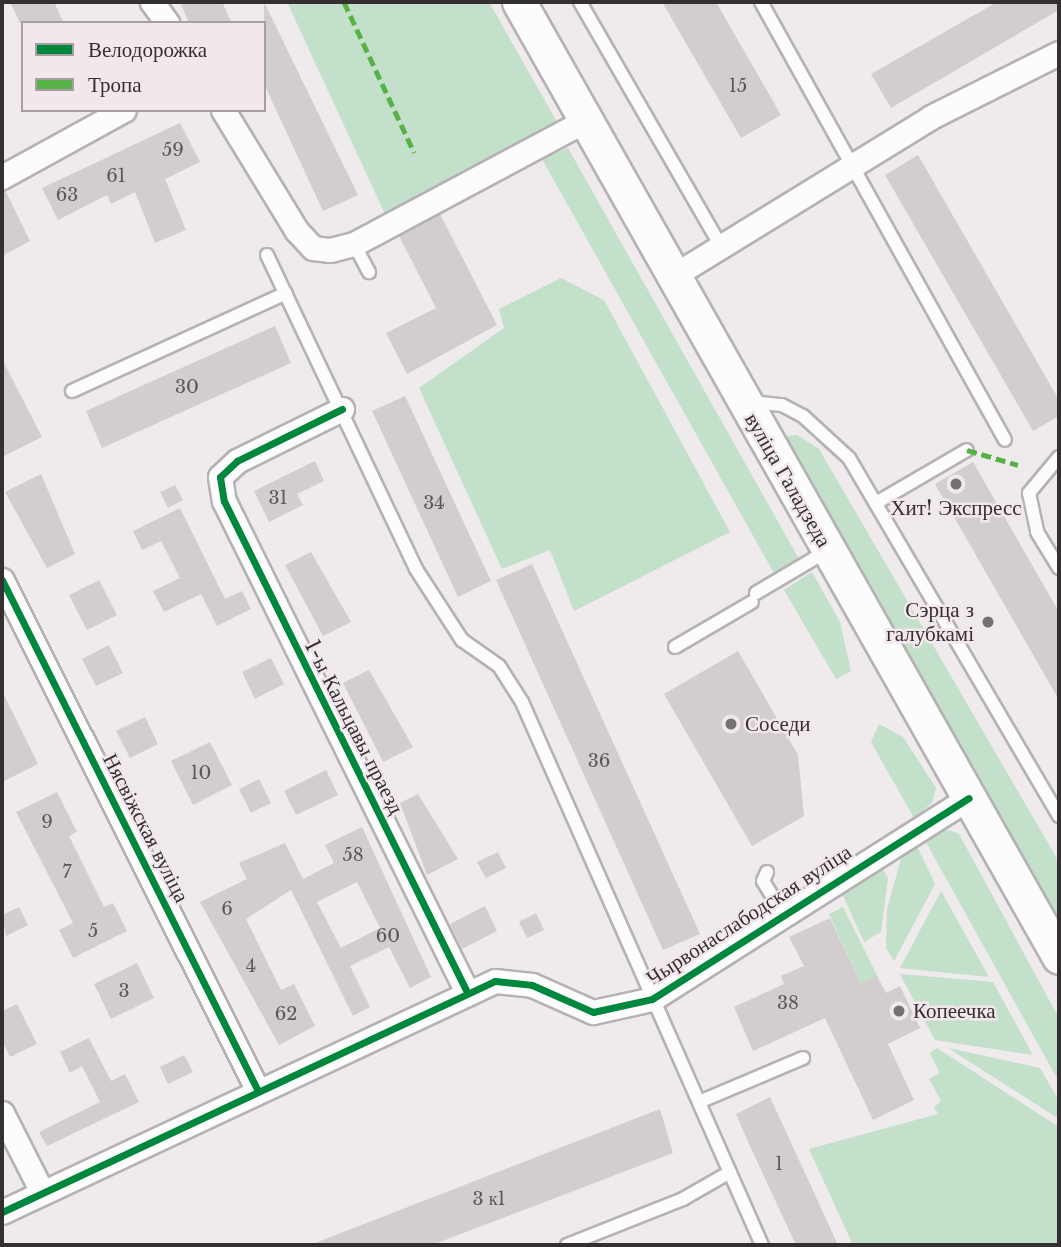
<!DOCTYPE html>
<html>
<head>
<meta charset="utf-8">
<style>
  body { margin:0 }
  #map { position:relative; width:1061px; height:1247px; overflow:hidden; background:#efeaec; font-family:"Libre Baskerville",serif }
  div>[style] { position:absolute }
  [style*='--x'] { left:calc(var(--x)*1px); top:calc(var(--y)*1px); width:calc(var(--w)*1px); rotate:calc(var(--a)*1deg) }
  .green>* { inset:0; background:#c2e0ca }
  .building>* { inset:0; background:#d2ced0 }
  .roads { filter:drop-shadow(2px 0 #b6b2b4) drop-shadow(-2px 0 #b6b2b4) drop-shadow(0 2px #b6b2b4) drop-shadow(0 -2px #b6b2b4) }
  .service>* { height:12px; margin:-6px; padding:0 6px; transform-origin:6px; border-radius:6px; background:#fdfcfc }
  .minor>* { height:23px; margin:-11.5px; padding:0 11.5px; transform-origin:11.5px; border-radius:11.5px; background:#fdfcfc }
  .secondary>* { height:33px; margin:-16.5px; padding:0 16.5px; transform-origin:16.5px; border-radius:16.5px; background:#fdfcfc }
  .quiet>* { height:5px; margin-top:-2.5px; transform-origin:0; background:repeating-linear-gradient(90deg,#56b246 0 10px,transparent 0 15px) }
  .cycleway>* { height:7px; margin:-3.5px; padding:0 3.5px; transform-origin:3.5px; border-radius:3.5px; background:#00873e }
  .dots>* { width:19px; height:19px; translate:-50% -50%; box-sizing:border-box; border:4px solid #f2e7ec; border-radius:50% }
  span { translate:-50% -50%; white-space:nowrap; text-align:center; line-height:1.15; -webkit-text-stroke:5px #f2e7ec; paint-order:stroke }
  .number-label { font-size:18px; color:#5c585a }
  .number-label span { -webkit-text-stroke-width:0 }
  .street-label { font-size:21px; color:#343032 }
  .poi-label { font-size:21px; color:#343032 }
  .right { translate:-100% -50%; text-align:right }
  .left { translate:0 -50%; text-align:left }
  .frame { position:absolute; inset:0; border:4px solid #343032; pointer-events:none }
  .legend { position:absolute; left:21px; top:21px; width:245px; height:91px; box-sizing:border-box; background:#f2e7ec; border:2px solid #a69ea2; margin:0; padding:9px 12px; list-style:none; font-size:21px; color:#343032 }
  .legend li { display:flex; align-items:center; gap:14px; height:35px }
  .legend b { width:35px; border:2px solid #a69ea2 }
</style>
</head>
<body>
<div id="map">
  <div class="green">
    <div style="clip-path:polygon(287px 2px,489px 2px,557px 122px,385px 214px)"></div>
    <div style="clip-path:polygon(568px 148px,799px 559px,775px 575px,542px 159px)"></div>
    <div style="clip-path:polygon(561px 278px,604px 300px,730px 532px,574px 611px,550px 550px,502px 569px,419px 388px,504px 328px,499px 309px)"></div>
    <div style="clip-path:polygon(797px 435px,819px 449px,1059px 862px,1059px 926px,780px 437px)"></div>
    <div style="clip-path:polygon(812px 572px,840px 622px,851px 671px,836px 679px,784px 590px)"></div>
    <div style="clip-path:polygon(879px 724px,903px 737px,936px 788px,932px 803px,914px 818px,871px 742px)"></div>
    <div style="clip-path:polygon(949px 830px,959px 834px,1059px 1018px,1059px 1082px,922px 835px)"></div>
    <div style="clip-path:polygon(916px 844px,935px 884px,894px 961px,886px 948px,887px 909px,903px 852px)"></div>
    <div style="clip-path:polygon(881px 867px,888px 878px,881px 932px,864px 942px,841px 891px)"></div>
    <div style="clip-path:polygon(941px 891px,989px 977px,900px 968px)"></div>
    <div style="clip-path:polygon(843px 907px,878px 977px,862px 985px,829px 914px)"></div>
    <div style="clip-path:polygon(900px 974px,993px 982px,1033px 1055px,935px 1040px)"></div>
    <div style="clip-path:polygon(937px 1048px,1059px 1127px,1059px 1245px,853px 1245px,809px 1149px,938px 1114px,934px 1107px,941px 1101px,929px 1079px,940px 1073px,930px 1053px)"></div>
    <div style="clip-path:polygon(948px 1048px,1040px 1068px,1059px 1101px,1059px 1119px)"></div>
  </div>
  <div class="building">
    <div style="clip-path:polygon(10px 2px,54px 2px,64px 23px,20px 23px)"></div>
    <div style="clip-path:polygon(180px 2px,222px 2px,232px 23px,189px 23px)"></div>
    <div style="clip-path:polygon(264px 2px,358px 195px,323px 211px,264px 84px)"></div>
    <div style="clip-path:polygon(662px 2px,716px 2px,781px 115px,741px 138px)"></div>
    <div style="clip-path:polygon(997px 2px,1059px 2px,1059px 10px,891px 108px,871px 74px)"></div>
    <div style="clip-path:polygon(180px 123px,200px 162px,165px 179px,186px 230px,155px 243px,135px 192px,111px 204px,107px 195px,58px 220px,42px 188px)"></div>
    <div style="clip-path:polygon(918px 155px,1059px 400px,1059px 416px,1033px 431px,885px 175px)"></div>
    <div style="clip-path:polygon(5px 190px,30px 241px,2px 256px,2px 191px)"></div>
    <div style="clip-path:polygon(440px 214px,497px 325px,407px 374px,386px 333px,436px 308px,399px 236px)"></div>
    <div style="clip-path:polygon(275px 326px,291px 363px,102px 448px,86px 411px)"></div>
    <div style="clip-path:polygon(2px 359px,42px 437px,2px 457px)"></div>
    <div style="clip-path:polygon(405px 396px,491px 581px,458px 597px,372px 411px)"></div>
    <div style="clip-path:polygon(315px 461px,324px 481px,297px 494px,303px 505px,269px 522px,254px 491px)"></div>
    <div style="clip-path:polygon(973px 462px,1059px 612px,1059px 700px,935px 484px)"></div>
    <div style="clip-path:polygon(41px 474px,75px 554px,47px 568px,5px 492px)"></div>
    <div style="clip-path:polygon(175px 485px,183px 500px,168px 508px,160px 492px)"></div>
    <div style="clip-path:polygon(180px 508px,225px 599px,242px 591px,251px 609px,217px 626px,201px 594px,164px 612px,153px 591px,180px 578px,161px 541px,142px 550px,133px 531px)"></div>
    <div style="clip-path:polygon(311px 552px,351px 622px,323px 636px,285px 565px)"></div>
    <div style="clip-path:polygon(532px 564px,700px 934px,663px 950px,496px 580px)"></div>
    <div style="clip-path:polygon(99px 580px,117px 615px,87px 630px,69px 595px)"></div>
    <div style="clip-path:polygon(109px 645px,123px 673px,96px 686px,82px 659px)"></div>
    <div style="clip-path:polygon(738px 651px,798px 755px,804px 816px,752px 846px,664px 694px)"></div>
    <div style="clip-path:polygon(271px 658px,284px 684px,255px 699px,242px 672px)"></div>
    <div style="clip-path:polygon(369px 670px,413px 747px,383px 762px,343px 683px)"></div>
    <div style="clip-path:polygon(2px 691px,38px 764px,2px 782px)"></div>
    <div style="clip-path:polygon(145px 717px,158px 744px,130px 758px,116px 731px)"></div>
    <div style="clip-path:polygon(210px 742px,232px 785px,193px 805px,171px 761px)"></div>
    <div style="clip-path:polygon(326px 770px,338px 795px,296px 815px,284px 791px)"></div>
    <div style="clip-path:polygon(259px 779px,271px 803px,251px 813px,239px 789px)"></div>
    <div style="clip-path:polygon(57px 792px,77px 832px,69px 836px,104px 907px,113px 903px,127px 931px,73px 958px,59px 930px,73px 923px,16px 812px)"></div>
    <div style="clip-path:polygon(418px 794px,458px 859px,427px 875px,400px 803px)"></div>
    <div style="clip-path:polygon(evenodd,362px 827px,431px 977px,410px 988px,389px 947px,350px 966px,370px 1007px,353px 1016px,291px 890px,246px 919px,281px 990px,294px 984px,315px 1026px,279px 1045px,200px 902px,247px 879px,239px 863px,285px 843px,303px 879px,334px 863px,325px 845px,362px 827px,357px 882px,380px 928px,341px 948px,317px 902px,357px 882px)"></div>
    <div style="clip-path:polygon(498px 852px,506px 868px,486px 878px,477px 862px)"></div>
    <div style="clip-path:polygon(485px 906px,497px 931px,462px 949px,450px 924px)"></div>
    <div style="clip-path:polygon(19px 907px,28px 925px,6px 936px,2px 915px)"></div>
    <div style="clip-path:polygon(536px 913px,544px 930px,527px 938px,519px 922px)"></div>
    <div style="clip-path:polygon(830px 918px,861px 983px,877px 976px,886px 993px,900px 986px,920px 1028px,888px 1044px,914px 1100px,873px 1120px,825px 1018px,753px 1051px,734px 1007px,784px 984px,781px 976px,804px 966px,789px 937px)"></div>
    <div style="clip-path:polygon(137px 963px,154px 998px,111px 1019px,94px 984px)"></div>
    <div style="clip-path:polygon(17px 1004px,37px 1044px,10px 1057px,2px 1040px,2px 1011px)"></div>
    <div style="clip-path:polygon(89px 1038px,111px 1081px,125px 1074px,139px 1102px,47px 1146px,39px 1132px,100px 1102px,82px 1066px,70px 1073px,60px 1052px)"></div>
    <div style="clip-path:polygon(184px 1055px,193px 1072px,168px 1084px,160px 1067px)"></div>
    <div style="clip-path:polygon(770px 1097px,838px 1245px,796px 1245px,749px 1144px,736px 1114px)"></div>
    <div style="clip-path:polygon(660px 1109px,673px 1153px,432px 1245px,310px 1245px)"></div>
  </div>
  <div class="roads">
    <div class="service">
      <div style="--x:580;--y:2;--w:282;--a:60"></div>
      <div style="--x:761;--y:2;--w:501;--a:60.88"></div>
      <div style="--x:354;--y:244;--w:32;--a:62"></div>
      <div style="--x:267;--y:255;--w:348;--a:64.6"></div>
      <div style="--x:416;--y:569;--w:85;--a:57.1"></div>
      <div style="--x:462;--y:640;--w:45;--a:35.1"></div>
      <div style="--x:499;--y:666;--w:43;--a:57.4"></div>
      <div style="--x:522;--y:702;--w:594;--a:66.16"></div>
      <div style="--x:72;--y:391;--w:235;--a:-24.6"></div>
      <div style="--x:752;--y:402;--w:30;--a:6"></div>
      <div style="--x:782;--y:405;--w:24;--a:28"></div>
      <div style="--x:803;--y:416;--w:62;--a:42.4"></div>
      <div style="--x:849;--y:458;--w:415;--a:59.6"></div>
      <div style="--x:1059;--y:457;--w:47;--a:129.8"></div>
      <div style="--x:1029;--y:493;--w:40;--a:78"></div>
      <div style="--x:1037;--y:532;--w:42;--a:58.6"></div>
      <div style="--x:876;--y:503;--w:105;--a:-30.2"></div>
      <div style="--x:756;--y:593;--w:82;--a:-30.6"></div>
      <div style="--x:675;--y:647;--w:89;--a:-30.3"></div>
      <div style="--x:767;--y:872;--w:10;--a:114"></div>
      <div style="--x:763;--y:881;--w:42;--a:58.6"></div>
      <div style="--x:699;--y:1102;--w:113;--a:-22.9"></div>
      <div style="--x:567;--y:1245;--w:125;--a:-21.6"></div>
      <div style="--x:683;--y:1199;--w:54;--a:-29.9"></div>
    </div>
    <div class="minor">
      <div style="--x:152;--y:2;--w:26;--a:54"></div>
      <div style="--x:223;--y:110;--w:142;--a:58.6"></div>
      <div style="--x:297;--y:231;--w:23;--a:47"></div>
      <div style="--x:313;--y:248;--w:17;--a:7"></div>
      <div style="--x:330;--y:250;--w:25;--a:-14"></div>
      <div style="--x:354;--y:244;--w:263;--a:-28.1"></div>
      <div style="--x:2;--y:177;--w:139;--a:-28.8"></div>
      <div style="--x:673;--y:276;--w:303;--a:-31.6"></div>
      <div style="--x:931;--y:117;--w:143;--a:-26.6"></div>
      <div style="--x:342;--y:409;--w:117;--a:153.7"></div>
      <div style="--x:237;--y:461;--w:23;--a:137"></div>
      <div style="--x:220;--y:477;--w:24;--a:81"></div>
      <div style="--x:224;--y:501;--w:546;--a:63.67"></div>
      <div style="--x:2;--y:580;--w:572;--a:63.39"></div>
      <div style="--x:2;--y:1113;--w:89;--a:63.1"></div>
      <div style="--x:2;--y:1212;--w:544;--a:-25.11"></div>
      <div style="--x:495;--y:981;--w:37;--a:6"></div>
      <div style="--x:532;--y:985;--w:67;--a:23.9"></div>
      <div style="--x:593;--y:1012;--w:60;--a:-12.4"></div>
      <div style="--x:652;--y:999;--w:375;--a:-32.4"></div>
    </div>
    <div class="secondary">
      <div style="--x:519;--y:2;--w:1097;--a:60.51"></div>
    </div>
  </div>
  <div class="quiet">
    <div style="--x:344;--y:2;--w:166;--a:65"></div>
    <div style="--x:967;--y:450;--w:53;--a:16.4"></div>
  </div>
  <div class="cycleway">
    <div style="--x:342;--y:409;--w:117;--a:153.7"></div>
    <div style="--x:237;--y:461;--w:23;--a:137"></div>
    <div style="--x:220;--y:477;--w:24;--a:81"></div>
    <div style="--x:224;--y:501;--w:546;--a:63.67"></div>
    <div style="--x:2;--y:580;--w:572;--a:63.39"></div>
    <div style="--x:2;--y:1212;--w:544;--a:-25.11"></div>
    <div style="--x:495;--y:981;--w:37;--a:6"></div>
    <div style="--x:532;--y:985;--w:67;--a:23.9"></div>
    <div style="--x:593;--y:1012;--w:60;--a:-12.4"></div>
    <div style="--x:652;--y:999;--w:375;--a:-32.4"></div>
  </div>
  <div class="dots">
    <div style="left:956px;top:484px;background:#757173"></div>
    <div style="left:988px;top:622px;background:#757173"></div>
    <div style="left:731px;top:724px;background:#757173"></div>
    <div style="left:899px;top:1011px;background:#757173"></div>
  </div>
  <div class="number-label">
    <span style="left:738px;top:86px">15</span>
    <span style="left:173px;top:150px">59</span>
    <span style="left:116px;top:176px">61</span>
    <span style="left:67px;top:195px">63</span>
    <span style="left:187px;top:387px">30</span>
    <span style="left:278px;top:498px">31</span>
    <span style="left:434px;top:503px">34</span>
    <span style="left:599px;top:761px">36</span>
    <span style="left:201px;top:773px">10</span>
    <span style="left:47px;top:822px">9</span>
    <span style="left:353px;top:855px">58</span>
    <span style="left:67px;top:872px">7</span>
    <span style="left:227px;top:909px">6</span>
    <span style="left:93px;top:931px">5</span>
    <span style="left:388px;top:936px">60</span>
    <span style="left:251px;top:966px">4</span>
    <span style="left:124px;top:991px">3</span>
    <span style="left:788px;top:1003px">38</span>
    <span style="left:286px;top:1014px">62</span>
    <span style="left:779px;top:1164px">1</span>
    <span style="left:489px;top:1199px">3 к1</span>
  </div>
  <div class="street-label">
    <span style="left:788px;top:480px;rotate:60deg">вуліца Галадзеда</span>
    <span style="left:354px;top:727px;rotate:63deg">1-ы Кальцавы праезд</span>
    <span style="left:146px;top:828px;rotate:63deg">Нясвіжская вуліца</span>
    <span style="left:749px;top:915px;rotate:-33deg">Чырвонаслабодская вуліца</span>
  </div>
  <div class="poi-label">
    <span style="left:956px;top:508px">Хит! Экспресс</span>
    <span class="right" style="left:974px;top:622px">Сэрца з<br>галубкамі</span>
    <span class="left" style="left:745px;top:724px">Соседи</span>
    <span class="left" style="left:913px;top:1011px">Копеечка</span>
  </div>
  <div class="frame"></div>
  <ul class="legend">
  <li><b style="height:9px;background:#00873e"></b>Велодорожка</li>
  <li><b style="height:9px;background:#56b246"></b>Тропа</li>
  </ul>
</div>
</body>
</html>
